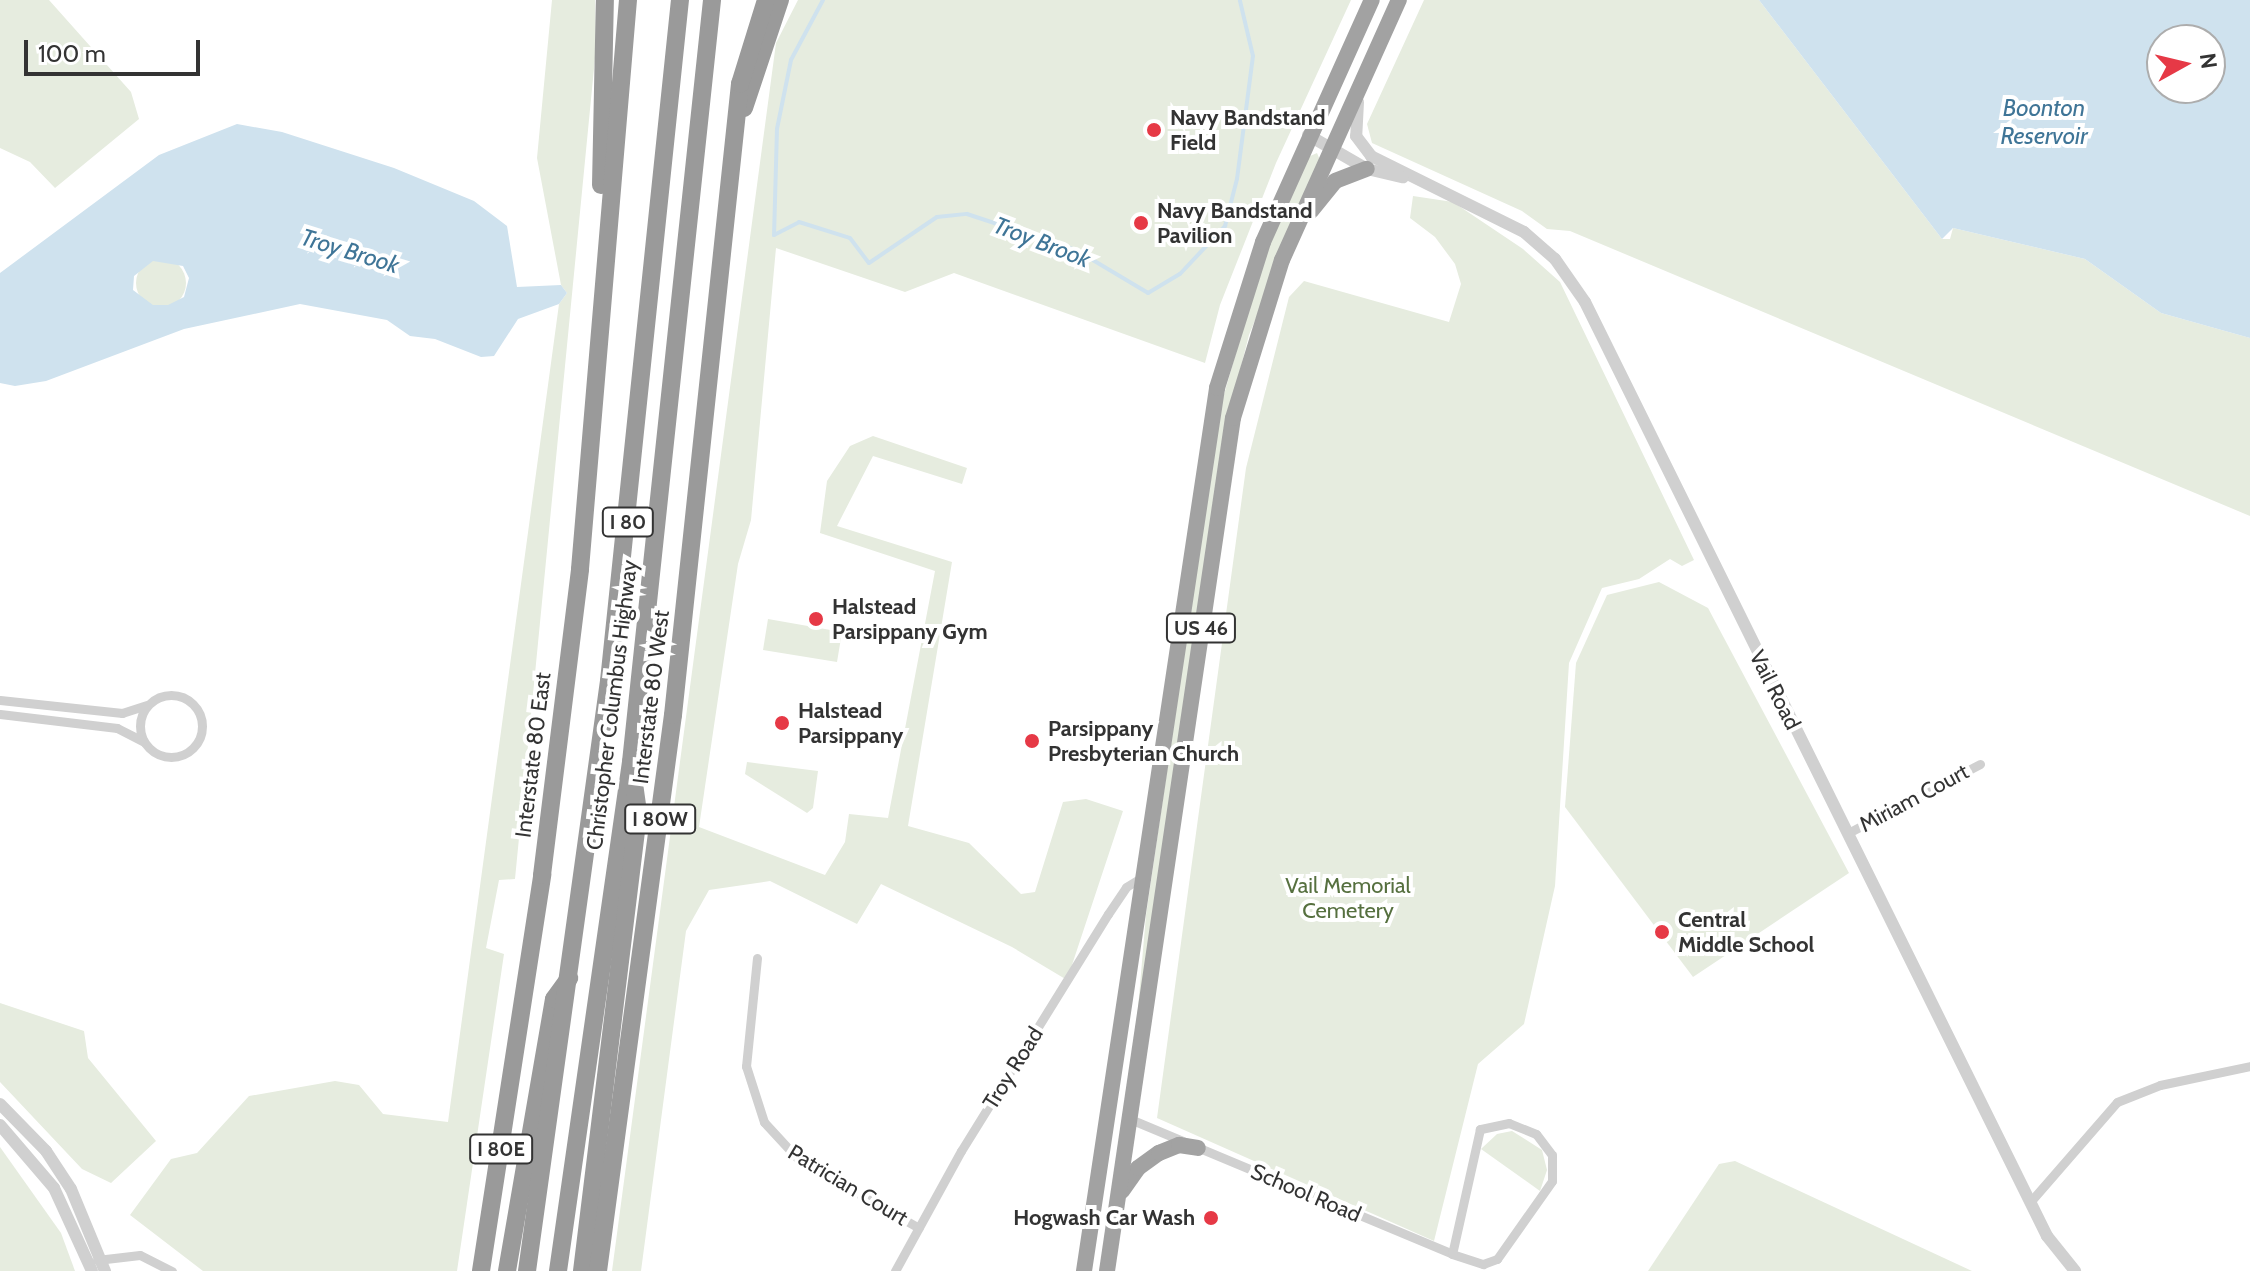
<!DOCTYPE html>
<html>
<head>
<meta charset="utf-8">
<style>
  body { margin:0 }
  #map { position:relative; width:2250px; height:1271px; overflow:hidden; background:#fff; font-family:Cabin,sans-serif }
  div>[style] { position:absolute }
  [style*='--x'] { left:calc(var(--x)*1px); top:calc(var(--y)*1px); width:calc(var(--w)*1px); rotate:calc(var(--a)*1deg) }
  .green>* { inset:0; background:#e6ecdf }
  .round { border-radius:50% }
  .water>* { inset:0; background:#cfe2ee }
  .stream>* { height:4px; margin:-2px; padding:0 2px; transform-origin:2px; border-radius:2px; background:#cfe2ee }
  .minor>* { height:9px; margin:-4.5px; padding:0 4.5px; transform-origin:4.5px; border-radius:4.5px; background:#d0d0d0 }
  .minor>.ring { margin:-4.5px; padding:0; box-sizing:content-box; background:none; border:9px solid #d0d0d0; border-radius:50% }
  .tertiary>* { height:12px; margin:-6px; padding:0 6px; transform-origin:6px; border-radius:6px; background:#d0d0d0 }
  .trunk>* { height:16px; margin:-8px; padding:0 8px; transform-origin:8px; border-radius:8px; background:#a2a2a2 }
  .motorway>* { height:18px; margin:-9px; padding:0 9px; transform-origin:9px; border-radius:9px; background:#9a9a9a }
  .dots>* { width:22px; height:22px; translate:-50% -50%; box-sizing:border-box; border:4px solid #fff; border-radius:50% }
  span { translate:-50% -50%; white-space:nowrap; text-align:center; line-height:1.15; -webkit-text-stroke:8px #fff; paint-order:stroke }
  .shield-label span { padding:2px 6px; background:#fff; border:2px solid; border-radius:6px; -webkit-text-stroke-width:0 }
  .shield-label { font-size:20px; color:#333; font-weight:700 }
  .poi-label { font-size:22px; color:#333; font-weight:700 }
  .left { translate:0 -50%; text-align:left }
  .right { translate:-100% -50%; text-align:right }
  .street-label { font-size:22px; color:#333 }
  .park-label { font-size:22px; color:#56703f }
  .water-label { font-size:24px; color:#3f7597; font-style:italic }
  .north { position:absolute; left:2146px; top:24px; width:80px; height:80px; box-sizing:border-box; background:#fff; border:2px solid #adadad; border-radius:50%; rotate:82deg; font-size:22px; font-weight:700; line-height:32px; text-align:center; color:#333 }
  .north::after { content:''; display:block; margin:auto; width:28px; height:36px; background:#e63946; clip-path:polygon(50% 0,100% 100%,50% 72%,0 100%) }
  .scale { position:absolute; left:24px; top:40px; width:176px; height:36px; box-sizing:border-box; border:4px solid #333; border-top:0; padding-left:10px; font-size:24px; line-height:28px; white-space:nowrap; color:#333; -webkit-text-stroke:6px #fff; paint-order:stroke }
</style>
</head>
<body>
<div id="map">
  <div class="green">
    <div style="clip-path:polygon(0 0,49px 0,131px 92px,139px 119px,55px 188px,30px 162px,0 148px)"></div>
    <div style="clip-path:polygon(552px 0,595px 0,596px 48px,515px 879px,499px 880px,486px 948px,504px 954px,457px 1271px,203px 1271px,130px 1215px,171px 1159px,197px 1153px,249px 1096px,335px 1081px,359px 1085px,383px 1114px,448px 1122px,559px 304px,567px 293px,561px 285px,537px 158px)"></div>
    <div style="clip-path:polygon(798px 0,1351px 0,1276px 163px,1220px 305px,1205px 363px,954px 273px,905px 292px,776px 248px,751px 520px,738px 564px,699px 827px,825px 875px,845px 842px,849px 814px,888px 818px,935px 571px,820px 533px,827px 481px,850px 446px,873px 436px,967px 468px,962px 484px,873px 456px,837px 526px,952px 562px,908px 826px,969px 843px,1021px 894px,1035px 892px,1063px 802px,1086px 799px,1123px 811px,1067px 980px,1012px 947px,881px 884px,857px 924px,770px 881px,709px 890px,686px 931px,641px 1271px,612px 1271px,776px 43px)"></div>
    <div style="clip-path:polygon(1424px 0,1759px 0,1942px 239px,1950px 239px,1953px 228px,2085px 259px,2161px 313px,2250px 338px,2250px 516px,1570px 231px,1547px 229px,1522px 211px,1372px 143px,1367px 124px)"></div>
    <div style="clip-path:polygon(1317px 153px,1320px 160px,1249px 335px,1227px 421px,1137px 1020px,1146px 915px,1220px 408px,1265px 254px,1308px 157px)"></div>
    <div style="clip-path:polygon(1413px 196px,1453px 202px,1523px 249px,1560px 282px,1694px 560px,1682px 566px,1670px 559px,1639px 579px,1602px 588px,1569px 663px,1555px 886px,1524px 1024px,1478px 1064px,1434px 1241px,1157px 1118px,1246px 468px,1289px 297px,1304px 281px,1449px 322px,1461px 284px,1455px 264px,1435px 237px,1410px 218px)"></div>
    <div class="round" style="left:136px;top:258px;width:50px;height:50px"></div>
    <div style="clip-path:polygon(1659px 582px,1708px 608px,1849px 873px,1693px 977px,1565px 807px,1576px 663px,1607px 595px)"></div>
    <div style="clip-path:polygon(768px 619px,842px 632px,837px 662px,763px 650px)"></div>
    <div style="clip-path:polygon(747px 762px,818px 771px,813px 808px,807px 813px,745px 774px)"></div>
    <div style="clip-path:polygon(0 1003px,84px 1031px,88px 1058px,156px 1141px,111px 1183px,82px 1169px,0 1082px)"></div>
    <div style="clip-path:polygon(1512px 1131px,1542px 1150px,1547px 1170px,1540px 1191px,1481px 1149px,1497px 1134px)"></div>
    <div style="clip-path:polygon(0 1147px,61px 1233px,75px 1271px,0 1271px)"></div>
    <div style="clip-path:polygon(1735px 1161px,1972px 1271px,1648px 1271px,1719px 1164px)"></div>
  </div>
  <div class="water">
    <div style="clip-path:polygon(evenodd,1759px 0,2250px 0,2250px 338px,2161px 313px,2085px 259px,1953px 228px,1942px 239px,1759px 0,2210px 40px,2210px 88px,2162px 88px,2162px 40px,2210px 40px)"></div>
    <div style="clip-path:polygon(evenodd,237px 124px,282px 132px,394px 168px,474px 201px,507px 226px,517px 287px,561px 285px,567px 293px,559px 304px,518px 319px,494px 356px,481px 357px,435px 339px,410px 336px,387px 320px,300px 304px,184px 329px,46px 381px,15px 386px,0 383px,0 273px,159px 155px,237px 124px,153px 261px,183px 266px,189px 278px,184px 297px,168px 305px,153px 305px,133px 290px,134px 276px,153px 261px)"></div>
  </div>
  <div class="stream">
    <div style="--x:823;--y:0;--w:68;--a:118.1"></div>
    <div style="--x:791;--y:60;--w:70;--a:101.5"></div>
    <div style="--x:777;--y:129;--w:106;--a:91.6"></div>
    <div style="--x:774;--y:235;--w:28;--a:-27"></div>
    <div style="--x:799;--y:222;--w:53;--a:17.4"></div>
    <div style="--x:850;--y:238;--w:31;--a:53"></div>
    <div style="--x:869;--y:263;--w:82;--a:-34.1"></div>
    <div style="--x:937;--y:217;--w:30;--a:-6"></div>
    <div style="--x:967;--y:214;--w:115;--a:18.3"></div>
    <div style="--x:1076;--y:250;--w:84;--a:30.8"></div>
    <div style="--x:1148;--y:293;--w:37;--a:-31"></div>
    <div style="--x:1180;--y:274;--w:66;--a:-46.8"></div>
    <div style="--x:1225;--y:226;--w:49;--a:-75.7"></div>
    <div style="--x:1237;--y:179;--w:124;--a:-82.6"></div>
    <div style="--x:1253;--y:56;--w:57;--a:-103.3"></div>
  </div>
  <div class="minor">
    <div class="ring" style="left:140px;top:695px;width:53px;height:53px"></div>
    <div style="--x:0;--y:700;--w:123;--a:6.1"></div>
    <div style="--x:122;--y:713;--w:26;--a:-18"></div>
    <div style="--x:0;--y:714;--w:118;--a:6.8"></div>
    <div style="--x:117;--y:728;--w:30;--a:27"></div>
    <div style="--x:1848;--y:833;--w:149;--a:-27.6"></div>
    <div style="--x:757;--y:958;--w:109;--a:95.8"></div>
    <div style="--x:746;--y:1066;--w:59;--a:72.2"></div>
    <div style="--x:764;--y:1122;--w:50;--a:47.4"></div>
    <div style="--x:798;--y:1159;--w:139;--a:29.7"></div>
    <div style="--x:1130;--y:1119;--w:349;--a:22.7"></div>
    <div style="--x:1452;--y:1254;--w:33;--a:18"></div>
    <div style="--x:1483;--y:1264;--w:15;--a:-20"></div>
    <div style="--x:1497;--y:1259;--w:95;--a:-54.8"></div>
    <div style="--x:1552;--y:1181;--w:26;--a:-90"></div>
    <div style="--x:1552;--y:1155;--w:26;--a:-127"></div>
    <div style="--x:1536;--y:1134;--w:29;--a:-158"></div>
    <div style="--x:1509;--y:1123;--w:30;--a:168"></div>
    <div style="--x:1480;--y:1129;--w:128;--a:102.6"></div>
    <div style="--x:2031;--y:1201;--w:131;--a:-49"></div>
    <div style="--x:2117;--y:1102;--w:46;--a:-21.6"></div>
    <div style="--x:2160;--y:1085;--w:92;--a:-11.9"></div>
    <div style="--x:97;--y:1260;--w:43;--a:-6.6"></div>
    <div style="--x:140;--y:1255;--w:36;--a:27"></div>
    <div style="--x:895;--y:1271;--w:137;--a:-61.2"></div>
    <div style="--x:961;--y:1151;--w:279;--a:-58.2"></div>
    <div style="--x:1108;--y:914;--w:32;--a:-56"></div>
    <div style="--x:1126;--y:887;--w:21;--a:-31"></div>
  </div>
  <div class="tertiary">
    <div style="--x:1358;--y:102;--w:34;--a:93"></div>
    <div style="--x:1356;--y:136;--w:25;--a:53"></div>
    <div style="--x:1371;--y:156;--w:171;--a:26.4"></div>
    <div style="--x:1524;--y:232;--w:41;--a:41.1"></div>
    <div style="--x:1555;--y:259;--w:52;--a:55.1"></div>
    <div style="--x:1585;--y:302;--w:1042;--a:63.68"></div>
    <div style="--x:2047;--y:1236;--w:45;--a:51.3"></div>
    <div style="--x:1308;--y:135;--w:68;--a:30"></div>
    <div style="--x:1367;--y:169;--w:37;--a:13"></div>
    <div style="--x:0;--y:1104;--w:66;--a:45.6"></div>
    <div style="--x:46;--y:1151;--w:45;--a:56.7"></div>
    <div style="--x:71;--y:1189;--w:89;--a:67.5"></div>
    <div style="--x:0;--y:1125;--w:83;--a:49.4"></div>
    <div style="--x:54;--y:1188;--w:91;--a:65.4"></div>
  </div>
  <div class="trunk">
    <div style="--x:1311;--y:211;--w:38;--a:-51"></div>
    <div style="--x:1335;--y:181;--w:34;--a:-21"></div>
    <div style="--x:1122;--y:1191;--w:28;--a:-55"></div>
    <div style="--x:1138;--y:1168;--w:26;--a:-36"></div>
    <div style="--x:1159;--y:1153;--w:22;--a:-22"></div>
    <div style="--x:1179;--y:1145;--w:19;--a:9"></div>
    <div style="--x:1084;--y:1271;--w:893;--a:-81.43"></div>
    <div style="--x:1217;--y:388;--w:153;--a:-72.5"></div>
    <div style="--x:1263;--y:242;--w:265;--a:-65.8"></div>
    <div style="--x:1107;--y:1271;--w:862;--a:-81.6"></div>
    <div style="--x:1233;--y:418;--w:165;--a:-72.8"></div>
    <div style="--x:1282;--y:260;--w:285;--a:-65.8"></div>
  </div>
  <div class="motorway">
    <div style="--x:744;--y:108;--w:114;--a:-71.6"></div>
    <div style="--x:601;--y:185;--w:185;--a:-88.8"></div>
    <div style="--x:481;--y:1271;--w:401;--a:-81.2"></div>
    <div style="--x:542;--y:875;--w:308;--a:-82.9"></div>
    <div style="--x:580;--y:569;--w:571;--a:-85.18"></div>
    <div style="--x:507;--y:1271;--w:276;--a:-80.2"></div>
    <div style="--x:554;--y:999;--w:26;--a:-54"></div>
    <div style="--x:527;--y:1271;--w:596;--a:-82.09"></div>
    <div style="--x:609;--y:681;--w:685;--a:-84.05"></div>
    <div style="--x:558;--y:1271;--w:514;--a:-81.84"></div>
    <div style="--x:631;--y:762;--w:766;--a:-83.93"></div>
    <div style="--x:582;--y:1271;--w:462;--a:-83"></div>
    <div style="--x:638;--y:812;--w:27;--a:-98"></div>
    <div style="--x:598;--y:1271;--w:561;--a:-82.32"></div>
    <div style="--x:673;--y:715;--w:635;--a:-83.94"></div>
    <div style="--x:740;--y:84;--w:88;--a:-72.8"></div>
  </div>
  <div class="dots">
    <div style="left:1154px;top:130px;background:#e63946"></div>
    <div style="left:1141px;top:223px;background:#e63946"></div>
    <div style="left:816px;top:619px;background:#e63946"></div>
    <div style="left:782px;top:723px;background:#e63946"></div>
    <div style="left:1032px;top:741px;background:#e63946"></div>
    <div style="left:1662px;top:932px;background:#e63946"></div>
    <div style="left:1211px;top:1218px;background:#e63946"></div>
  </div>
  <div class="shield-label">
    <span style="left:628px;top:522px">I 80</span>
    <span style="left:1201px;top:628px">US 46</span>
    <span style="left:660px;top:819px">I 80W</span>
    <span style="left:501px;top:1149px">I 80E</span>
  </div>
  <div class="poi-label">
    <span class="left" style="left:1170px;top:130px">Navy Bandstand<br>Field</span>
    <span class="left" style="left:1157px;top:223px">Navy Bandstand<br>Pavilion</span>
    <span class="left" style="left:832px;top:619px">Halstead<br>Parsippany Gym</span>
    <span class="left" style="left:798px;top:723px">Halstead<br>Parsippany</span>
    <span class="left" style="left:1048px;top:741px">Parsippany<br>Presbyterian Church</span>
    <span class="left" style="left:1678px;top:932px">Central<br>Middle School</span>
    <span class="right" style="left:1195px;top:1218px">Hogwash Car Wash</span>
  </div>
  <div class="street-label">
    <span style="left:1775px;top:690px;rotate:63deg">Vail Road</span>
    <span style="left:651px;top:697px;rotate:-83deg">Interstate 80 West</span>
    <span style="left:612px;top:705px;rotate:-83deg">Christopher Columbus Highway</span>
    <span style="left:533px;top:755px;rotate:-83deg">Interstate 80 East</span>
    <span style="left:1914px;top:798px;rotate:-28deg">Miriam Court</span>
    <span style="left:1013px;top:1068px;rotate:-58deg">Troy Road</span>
    <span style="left:848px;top:1185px;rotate:31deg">Patrician Court</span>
    <span style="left:1306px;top:1193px;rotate:23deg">School Road</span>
  </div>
  <div class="park-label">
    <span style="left:1348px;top:898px">Vail Memorial<br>Cemetery</span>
  </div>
  <div class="water-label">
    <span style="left:2044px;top:122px">Boonton<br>Reservoir</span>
    <span style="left:1042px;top:242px;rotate:21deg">Troy Brook</span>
    <span style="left:350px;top:251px;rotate:17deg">Troy Brook</span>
  </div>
  <div class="north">N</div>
  <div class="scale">100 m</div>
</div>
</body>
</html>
